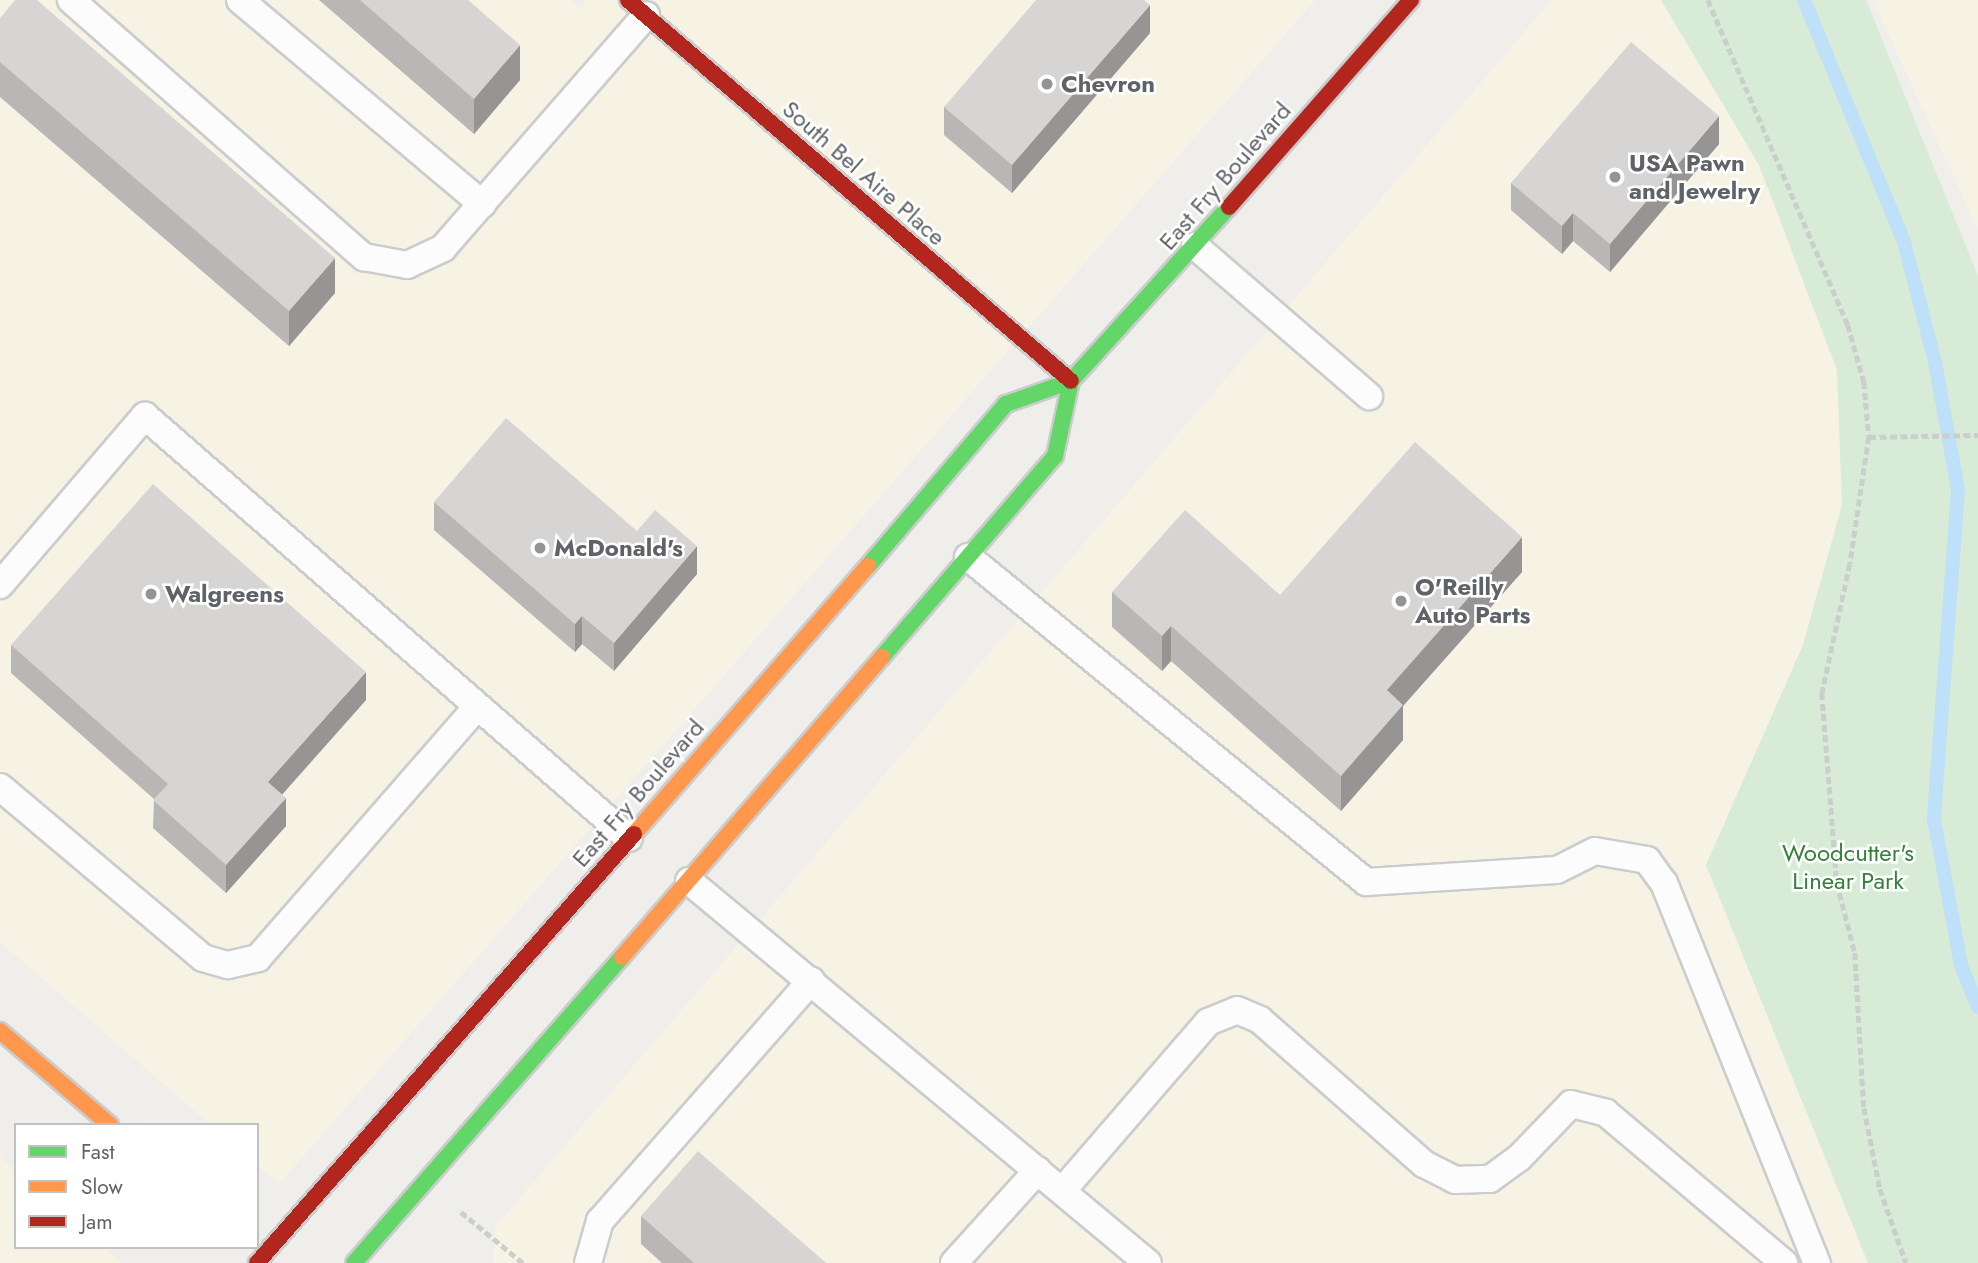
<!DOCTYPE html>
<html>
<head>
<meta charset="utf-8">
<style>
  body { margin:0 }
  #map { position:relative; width:1978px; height:1263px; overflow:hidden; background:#efeeea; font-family:Jost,sans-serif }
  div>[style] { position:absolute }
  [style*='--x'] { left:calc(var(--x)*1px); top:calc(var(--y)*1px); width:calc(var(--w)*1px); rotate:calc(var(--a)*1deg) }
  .commercial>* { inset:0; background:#f7f3e4 }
  .green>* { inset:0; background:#d8ebd6 }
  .stream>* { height:14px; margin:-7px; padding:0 7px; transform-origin:7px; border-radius:7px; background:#bfe0f9 }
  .path>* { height:4.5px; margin-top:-2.25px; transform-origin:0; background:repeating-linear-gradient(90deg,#cacfcc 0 7px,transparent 0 10.5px) }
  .roads { filter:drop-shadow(2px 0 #cbcccc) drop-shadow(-2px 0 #cbcccc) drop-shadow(0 2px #cbcccc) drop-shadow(0 -2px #cbcccc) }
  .lane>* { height:26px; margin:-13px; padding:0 13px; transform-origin:13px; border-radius:13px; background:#fdfcfc }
  .fast>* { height:16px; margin:-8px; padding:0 8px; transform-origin:8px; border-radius:8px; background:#63d668 }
  .slow>* { height:16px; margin:-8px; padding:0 8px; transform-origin:8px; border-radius:8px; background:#ff974d }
  .jam>* { height:16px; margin:-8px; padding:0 8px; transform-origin:8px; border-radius:8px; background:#b3261e }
  .wall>* { inset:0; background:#b8b7b5 }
  .shaded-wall>* { inset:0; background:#969594 }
  .building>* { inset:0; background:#d6d5d3 }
  .dots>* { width:19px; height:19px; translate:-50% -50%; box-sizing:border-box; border:4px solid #fff; border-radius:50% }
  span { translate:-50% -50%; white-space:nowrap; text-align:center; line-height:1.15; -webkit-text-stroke:5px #fff; paint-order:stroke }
  .poi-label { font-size:24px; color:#5f6368; font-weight:700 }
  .left { translate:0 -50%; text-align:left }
  .street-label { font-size:24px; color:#5f6368 }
  .park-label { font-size:24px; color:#348238 }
  .legend { position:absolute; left:14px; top:1123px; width:245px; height:126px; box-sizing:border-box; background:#fff; border:2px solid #bfc1c3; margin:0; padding:9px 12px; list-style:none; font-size:21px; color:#5f6368 }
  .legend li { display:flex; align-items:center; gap:14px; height:35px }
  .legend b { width:35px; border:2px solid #bfc1c3 }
</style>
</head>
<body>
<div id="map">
  <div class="commercial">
    <div style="clip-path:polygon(0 0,570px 0,579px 8px,586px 0,1315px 0,279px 1184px,257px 1165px,257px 1125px,211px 1125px,0 942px)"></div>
    <div style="clip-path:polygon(1552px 0,1661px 0,1759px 165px,1837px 370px,1842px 505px,1803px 645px,1706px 865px,1868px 1263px,493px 1263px,495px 1227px)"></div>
    <div style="clip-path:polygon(1873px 0,1978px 0,1978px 230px)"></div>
    <div style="clip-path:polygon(0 1157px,16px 1171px,16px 1247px,103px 1247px,121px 1263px,0 1263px)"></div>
  </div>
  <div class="green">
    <div style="clip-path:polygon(1661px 0,1866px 0,1978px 276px,1978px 1263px,1868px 1263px,1706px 865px,1803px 645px,1842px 505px,1837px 370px,1759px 165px)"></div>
  </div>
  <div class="stream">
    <div style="--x:1804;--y:0;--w:262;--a:67.5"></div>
    <div style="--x:1904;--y:242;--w:124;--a:75.5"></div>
    <div style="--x:1935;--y:362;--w:130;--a:79.8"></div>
    <div style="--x:1958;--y:490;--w:330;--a:94.2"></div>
    <div style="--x:1934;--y:819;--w:148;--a:79.5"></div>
    <div style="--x:1961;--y:965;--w:45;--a:68"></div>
  </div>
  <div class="path">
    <div style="--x:1708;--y:0;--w:354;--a:66.7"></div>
    <div style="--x:1848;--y:325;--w:59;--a:74.3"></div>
    <div style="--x:1864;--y:382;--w:55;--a:84.8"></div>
    <div style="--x:1869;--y:437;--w:128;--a:98.5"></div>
    <div style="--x:1850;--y:564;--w:132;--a:102.2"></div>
    <div style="--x:1822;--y:693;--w:191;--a:85.5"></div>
    <div style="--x:1837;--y:883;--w:72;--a:75.6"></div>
    <div style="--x:1855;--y:953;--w:155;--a:86.7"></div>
    <div style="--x:1864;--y:1108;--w:83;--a:78.8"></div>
    <div style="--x:1880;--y:1189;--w:78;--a:70.6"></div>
    <div style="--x:1869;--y:437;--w:109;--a:-1.1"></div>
    <div style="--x:461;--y:1212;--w:80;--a:39.4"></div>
  </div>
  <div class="roads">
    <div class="lane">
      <div style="--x:71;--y:0;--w:390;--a:41.3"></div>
      <div style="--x:364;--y:257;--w:44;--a:10.5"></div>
      <div style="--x:407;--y:265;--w:40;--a:-25"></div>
      <div style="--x:443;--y:248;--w:309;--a:-48.9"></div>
      <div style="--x:240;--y:0;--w:317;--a:40.1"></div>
      <div style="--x:1195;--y:246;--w:230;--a:40.8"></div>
      <div style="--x:968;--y:557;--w:514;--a:39.23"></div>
      <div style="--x:1366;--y:882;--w:191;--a:-3.6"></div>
      <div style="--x:1557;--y:870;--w:42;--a:-26.6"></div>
      <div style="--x:1595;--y:851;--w:53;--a:9.8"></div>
      <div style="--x:1647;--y:860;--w:29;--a:54"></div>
      <div style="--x:1664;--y:883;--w:410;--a:68.1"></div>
      <div style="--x:0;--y:585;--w:223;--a:-49.4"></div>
      <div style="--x:145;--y:416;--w:642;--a:41.09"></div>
      <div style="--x:0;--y:787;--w:265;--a:40.1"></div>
      <div style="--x:203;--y:958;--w:26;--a:16"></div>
      <div style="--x:228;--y:965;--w:31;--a:-13"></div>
      <div style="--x:258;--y:958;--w:333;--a:-48.9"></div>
      <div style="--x:689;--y:881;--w:597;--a:39.77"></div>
      <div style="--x:1063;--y:1190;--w:222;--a:-49.2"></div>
      <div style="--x:1208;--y:1022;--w:31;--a:-22"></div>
      <div style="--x:1237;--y:1010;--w:25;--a:23"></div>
      <div style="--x:1260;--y:1020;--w:218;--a:41.3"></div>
      <div style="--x:1424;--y:1164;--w:35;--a:27"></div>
      <div style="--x:1455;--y:1180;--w:35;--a:-2"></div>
      <div style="--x:1490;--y:1179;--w:36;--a:-36"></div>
      <div style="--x:1519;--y:1158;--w:75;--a:-46.1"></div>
      <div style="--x:1571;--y:1104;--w:36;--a:14"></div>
      <div style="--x:1606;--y:1113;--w:233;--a:40.1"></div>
      <div style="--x:588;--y:1263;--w:44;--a:-74.1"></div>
      <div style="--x:600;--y:1221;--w:320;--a:-48.7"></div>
      <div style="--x:954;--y:1263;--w:125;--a:-47.9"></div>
    </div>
    <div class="fast">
      <div style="--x:868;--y:566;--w:213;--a:-49.6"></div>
      <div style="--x:1006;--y:404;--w:69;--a:-19.5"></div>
      <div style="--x:1071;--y:381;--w:235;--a:-47.8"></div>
      <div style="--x:882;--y:657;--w:265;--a:-49.3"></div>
      <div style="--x:1055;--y:456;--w:77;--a:-78"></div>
      <div style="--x:354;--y:1263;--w:407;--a:-48.8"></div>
    </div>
    <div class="slow">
      <div style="--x:634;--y:834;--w:356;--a:-48.9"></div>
      <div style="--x:622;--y:957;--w:397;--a:-49.1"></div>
      <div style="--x:0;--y:1031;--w:145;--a:40.5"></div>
    </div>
    <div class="jam">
      <div style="--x:628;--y:0;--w:584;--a:40.7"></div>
      <div style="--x:1229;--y:207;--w:276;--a:-48.7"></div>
      <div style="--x:257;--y:1263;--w:571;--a:-48.69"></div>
    </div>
  </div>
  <div class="wall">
    <div style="clip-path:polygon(319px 0,468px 0,520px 80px,474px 134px)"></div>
    <div style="clip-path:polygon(0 18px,335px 293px,289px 346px,0 97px)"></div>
    <div style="clip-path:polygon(1150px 33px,1012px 193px,944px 135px,944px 107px)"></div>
    <div style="clip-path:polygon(1719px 144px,1610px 272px,1573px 241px,1562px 254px,1511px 210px,1511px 183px)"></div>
    <div style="clip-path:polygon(434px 502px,637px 531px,697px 574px,614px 671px,582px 644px,575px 652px,434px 530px)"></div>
    <div style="clip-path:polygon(1522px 572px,1403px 706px,1403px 740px,1341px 811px,1171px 661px,1162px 671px,1112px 627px,1112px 592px,1280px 595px)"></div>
    <div style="clip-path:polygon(11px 645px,366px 700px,282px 795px,286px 826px,226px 893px,153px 828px,154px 799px,11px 673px)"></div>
    <div style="clip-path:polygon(641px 1216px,826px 1263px,662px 1263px,641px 1244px)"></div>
  </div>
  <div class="shaded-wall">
    <div style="clip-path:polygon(1150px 5px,1150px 33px,1012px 193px,1012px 165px)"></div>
    <div style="clip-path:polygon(520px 45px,520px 80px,474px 134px,474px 99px)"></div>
    <div style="clip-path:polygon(1719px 116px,1719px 144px,1610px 272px,1610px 244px)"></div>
    <div style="clip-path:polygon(1573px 213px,1573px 241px,1562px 254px,1562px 226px)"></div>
    <div style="clip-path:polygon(335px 258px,335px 293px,289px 346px,289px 311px)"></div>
    <div style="clip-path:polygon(1522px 537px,1522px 572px,1403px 706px,1403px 740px,1341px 811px,1341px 776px,1387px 690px)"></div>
    <div style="clip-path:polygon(697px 546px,697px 574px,614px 671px,614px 643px)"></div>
    <div style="clip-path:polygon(582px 616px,582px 644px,575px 652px,575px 624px)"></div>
    <div style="clip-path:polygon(1171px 626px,1171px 661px,1162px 671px,1162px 636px)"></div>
    <div style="clip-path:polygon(366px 672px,366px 700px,268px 810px,268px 782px)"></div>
    <div style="clip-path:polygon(286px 798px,286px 826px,226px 893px,226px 865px)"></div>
  </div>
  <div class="building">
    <div style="clip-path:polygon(15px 0,37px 0,335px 258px,289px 311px,0 62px,0 18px)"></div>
    <div style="clip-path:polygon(360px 0,468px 0,520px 45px,474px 99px)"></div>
    <div style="clip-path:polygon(1036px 0,1144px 0,1150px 5px,1012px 165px,944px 107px)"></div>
    <div style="clip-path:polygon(1631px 42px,1719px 116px,1610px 244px,1573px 213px,1562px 226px,1511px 183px)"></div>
    <div style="clip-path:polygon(506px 418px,637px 531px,655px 510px,697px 546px,614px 643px,582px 616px,575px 624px,434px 502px)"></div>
    <div style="clip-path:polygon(1415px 442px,1522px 537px,1387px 690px,1403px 705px,1341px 776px,1171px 626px,1162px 636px,1112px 592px,1185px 510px,1280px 595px)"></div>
    <div style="clip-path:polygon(153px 484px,366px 672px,268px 782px,286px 798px,226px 865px,153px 800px,168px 784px,11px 645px)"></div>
    <div style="clip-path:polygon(698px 1151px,826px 1263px,694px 1263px,641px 1216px)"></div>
  </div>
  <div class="dots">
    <div style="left:1047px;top:84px;background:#919496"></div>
    <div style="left:1615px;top:177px;background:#919496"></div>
    <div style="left:540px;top:548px;background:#919496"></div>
    <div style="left:151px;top:594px;background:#919496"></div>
    <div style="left:1401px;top:601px;background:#919496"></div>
  </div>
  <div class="poi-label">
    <span class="left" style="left:1061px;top:84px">Chevron</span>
    <span class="left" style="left:1629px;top:177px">USA Pawn<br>and Jewelry</span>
    <span class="left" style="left:554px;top:548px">McDonald's</span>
    <span class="left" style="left:1415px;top:601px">O'Reilly<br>Auto Parts</span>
    <span class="left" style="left:165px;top:594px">Walgreens</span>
  </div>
  <div class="street-label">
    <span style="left:864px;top:173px;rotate:41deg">South Bel Aire Place</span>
    <span style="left:1225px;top:176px;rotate:-49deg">East Fry Boulevard</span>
    <span style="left:638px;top:793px;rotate:-49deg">East Fry Boulevard</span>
  </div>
  <div class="park-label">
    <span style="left:1848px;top:867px">Woodcutter's<br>Linear Park</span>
  </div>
  <ul class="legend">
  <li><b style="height:9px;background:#63d668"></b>Fast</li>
  <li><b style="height:9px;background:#ff974d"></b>Slow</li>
  <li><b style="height:9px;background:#b3261e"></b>Jam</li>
  </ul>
</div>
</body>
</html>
